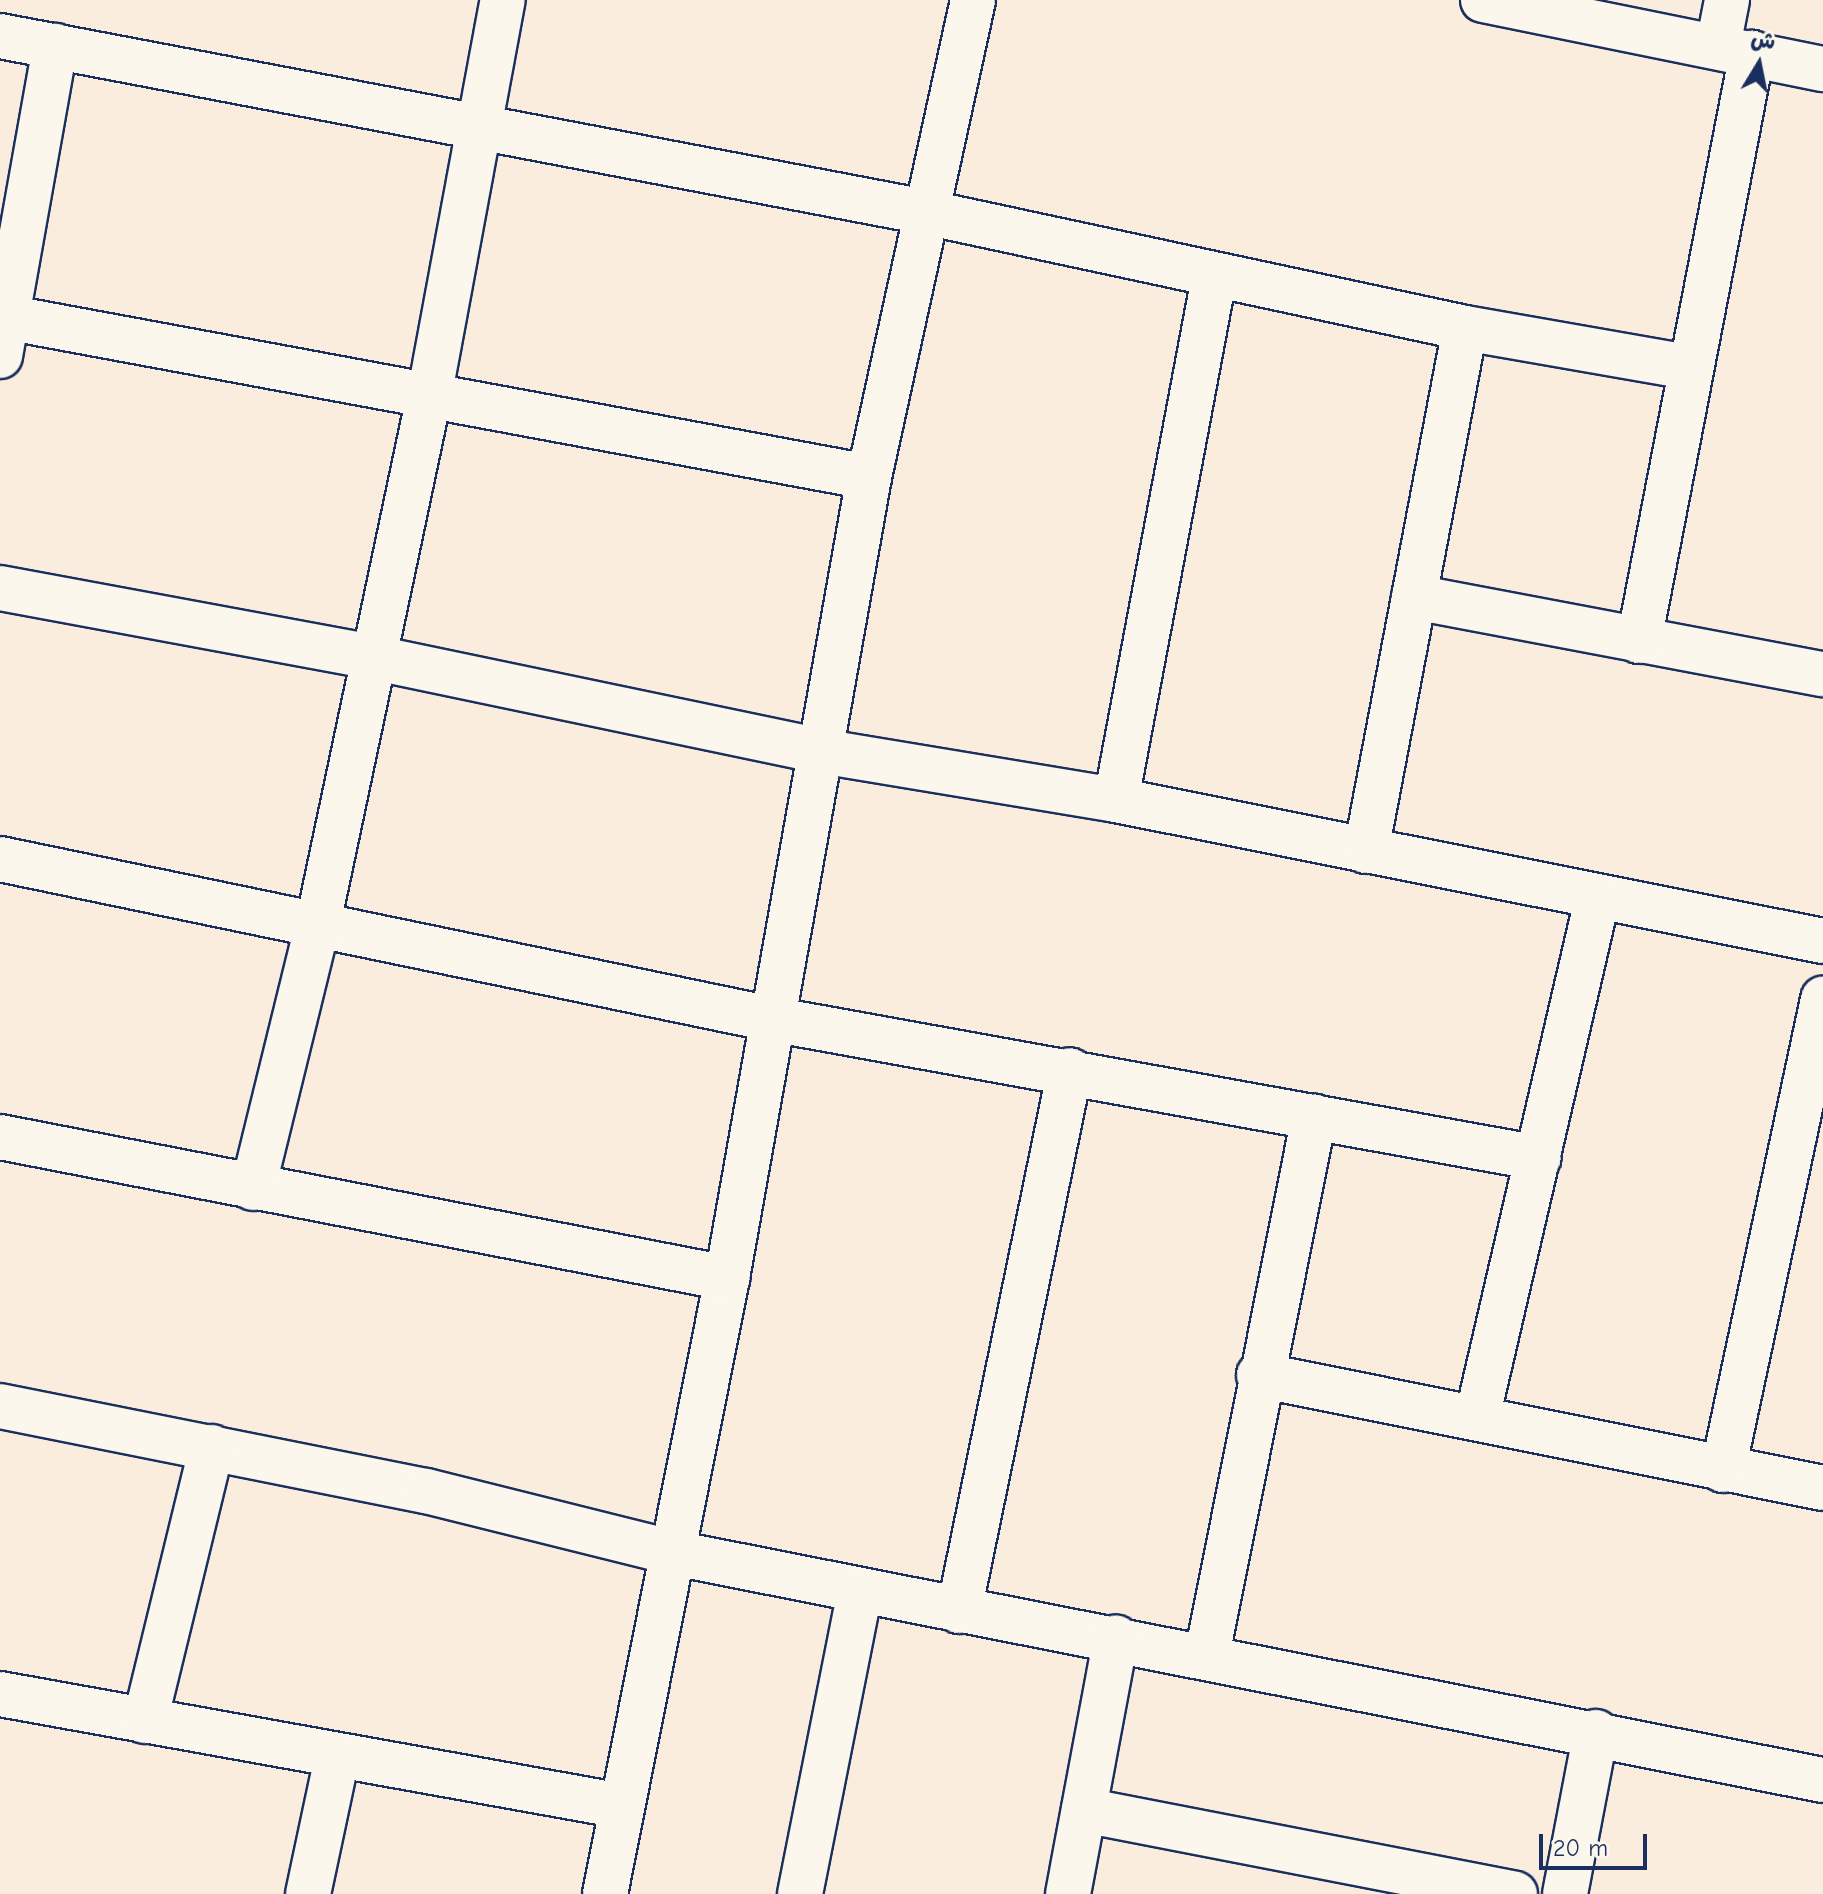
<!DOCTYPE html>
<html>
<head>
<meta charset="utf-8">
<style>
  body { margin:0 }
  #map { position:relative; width:1823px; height:1894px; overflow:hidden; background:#faeddd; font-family:"Comic Neue","Playpen Sans Arabic",sans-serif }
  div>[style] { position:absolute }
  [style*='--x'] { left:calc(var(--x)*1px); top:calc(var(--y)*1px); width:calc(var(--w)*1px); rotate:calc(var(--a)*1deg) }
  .roads { filter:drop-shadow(2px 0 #1b2f5e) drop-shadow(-2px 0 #1b2f5e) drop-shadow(0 2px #1b2f5e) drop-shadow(0 -2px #1b2f5e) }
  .minor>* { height:44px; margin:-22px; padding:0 22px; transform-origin:22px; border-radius:22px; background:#fbf7ec }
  span { translate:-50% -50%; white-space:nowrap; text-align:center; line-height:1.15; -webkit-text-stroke:7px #fbf7ec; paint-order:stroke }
  .north { position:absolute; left:1719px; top:24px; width:80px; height:80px; -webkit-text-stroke:6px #fbf7ec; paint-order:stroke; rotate:10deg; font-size:22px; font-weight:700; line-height:32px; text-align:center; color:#1b2f5e }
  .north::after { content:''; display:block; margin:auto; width:28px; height:36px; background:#1b2f5e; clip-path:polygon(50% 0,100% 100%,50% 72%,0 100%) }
  .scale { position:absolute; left:1539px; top:1834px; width:108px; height:36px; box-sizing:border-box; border:4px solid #1b2f5e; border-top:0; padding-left:10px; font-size:24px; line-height:28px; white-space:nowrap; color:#1b2f5e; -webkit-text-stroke:6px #fbf7ec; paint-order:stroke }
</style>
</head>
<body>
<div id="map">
  <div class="roads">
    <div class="minor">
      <div style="--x:1483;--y:0;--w:347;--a:11.5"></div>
      <div style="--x:0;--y:36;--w:942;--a:10.77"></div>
      <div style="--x:925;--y:212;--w:552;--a:12.12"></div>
      <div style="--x:1465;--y:328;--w:227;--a:9.9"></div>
      <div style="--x:1718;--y:46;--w:47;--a:-78.9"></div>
      <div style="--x:0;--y:316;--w:884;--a:10.5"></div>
      <div style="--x:0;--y:356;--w:315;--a:-79.9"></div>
      <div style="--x:0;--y:588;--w:377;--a:10.5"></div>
      <div style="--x:371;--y:657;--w:459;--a:11.8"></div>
      <div style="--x:820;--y:751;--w:300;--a:9.4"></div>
      <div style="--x:1116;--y:800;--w:721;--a:11.28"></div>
      <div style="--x:1414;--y:597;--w:416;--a:10.7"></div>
      <div style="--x:1639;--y:641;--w:599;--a:-79.12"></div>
      <div style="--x:1116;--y:800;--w:531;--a:-79.37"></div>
      <div style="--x:1366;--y:851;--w:532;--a:-79.28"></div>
      <div style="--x:0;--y:859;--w:787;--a:11.72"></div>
      <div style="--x:771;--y:1019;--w:780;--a:10.26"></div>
      <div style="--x:0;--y:1137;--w:741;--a:10.98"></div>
      <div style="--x:253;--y:1188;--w:273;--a:-76.2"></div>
      <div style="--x:318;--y:923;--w:543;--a:-78.09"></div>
      <div style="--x:430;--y:392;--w:399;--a:-79.5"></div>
      <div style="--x:1259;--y:1375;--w:575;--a:11.33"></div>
      <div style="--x:0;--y:1406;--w:434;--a:11.3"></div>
      <div style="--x:426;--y:1491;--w:256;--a:14"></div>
      <div style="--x:674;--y:1553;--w:1171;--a:11.18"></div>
      <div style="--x:1477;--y:1418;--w:532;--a:-76.96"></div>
      <div style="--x:1723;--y:1470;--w:482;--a:-78"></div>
      <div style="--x:959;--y:1611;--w:552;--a:-78.41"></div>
      <div style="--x:1207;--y:1655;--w:549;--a:-78.75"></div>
      <div style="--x:0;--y:1694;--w:632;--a:10.21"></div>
      <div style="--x:145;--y:1721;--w:282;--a:-76.3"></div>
      <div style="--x:1084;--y:1810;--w:439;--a:11"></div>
      <div style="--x:308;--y:1894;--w:139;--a:-78"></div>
      <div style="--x:605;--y:1894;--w:628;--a:-78.8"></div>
      <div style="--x:727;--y:1278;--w:813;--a:-79.95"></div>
      <div style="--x:869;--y:477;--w:488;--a:-77.7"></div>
      <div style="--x:800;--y:1894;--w:309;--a:-78.8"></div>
      <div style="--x:1068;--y:1894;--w:261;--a:-79.4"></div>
      <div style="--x:1565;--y:1894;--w:165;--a:-79.2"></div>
    </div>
  </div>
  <div class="north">ش</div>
  <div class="scale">20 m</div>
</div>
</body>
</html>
